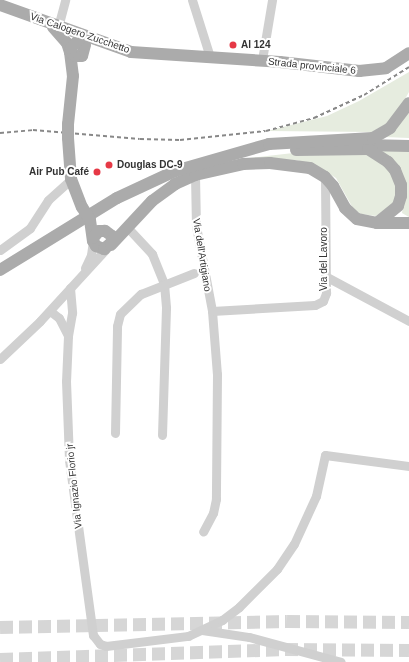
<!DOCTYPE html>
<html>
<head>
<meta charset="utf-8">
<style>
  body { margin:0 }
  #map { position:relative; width:409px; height:662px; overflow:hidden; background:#fff; font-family:Helvetica,sans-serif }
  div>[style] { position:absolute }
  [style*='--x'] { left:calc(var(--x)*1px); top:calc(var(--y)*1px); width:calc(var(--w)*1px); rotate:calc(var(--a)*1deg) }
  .green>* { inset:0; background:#e6ecdf }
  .highway-tunnel>* { height:13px; margin-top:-6.5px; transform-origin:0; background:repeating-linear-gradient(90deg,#d6d6d6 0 13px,transparent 0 19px) }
  .minor>* { height:9px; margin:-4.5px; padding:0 4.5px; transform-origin:4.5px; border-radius:4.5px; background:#d0d0d0 }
  .major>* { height:12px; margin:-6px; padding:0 6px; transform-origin:6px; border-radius:6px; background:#ababab }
  .rail>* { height:2px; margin-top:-1px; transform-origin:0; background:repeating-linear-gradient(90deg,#888 0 4px,transparent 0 7px) }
  .major-bridge>* { height:12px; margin:-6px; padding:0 6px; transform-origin:6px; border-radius:6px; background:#ababab }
  .dots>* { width:11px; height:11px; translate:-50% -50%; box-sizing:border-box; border:2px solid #fff; border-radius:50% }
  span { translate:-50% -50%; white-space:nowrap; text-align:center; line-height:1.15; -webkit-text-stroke:4px #fff; paint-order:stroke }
  .street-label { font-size:10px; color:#333 }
  .poi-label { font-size:10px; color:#333; font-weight:700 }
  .left { translate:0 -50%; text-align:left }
  .right { translate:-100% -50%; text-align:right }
</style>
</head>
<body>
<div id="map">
  <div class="green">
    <div style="clip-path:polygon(409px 72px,409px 92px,393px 120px,372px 132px,267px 131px,327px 116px,359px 101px)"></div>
    <div style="clip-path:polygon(409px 108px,409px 138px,384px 137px)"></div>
    <div style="clip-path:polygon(379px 150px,409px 151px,409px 217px,402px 213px,404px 198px)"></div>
    <div style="clip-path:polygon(302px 152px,371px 153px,382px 159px,398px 184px,394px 203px,376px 216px,361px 214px,354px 210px,336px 178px,317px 166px,296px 160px,241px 159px)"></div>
  </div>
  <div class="highway-tunnel">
    <div style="--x:0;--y:627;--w:287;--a:-1.2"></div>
    <div style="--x:287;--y:621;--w:122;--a:0.5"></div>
    <div style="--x:0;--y:659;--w:285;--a:-2"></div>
    <div style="--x:285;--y:649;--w:124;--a:0.5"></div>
  </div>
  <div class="minor">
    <div style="--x:192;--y:0;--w:60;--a:72.5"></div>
    <div style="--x:58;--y:27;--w:28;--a:-75"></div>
    <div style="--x:262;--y:60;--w:61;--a:-80.5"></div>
    <div style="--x:195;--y:175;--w:51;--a:88.9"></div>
    <div style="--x:196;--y:226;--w:86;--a:79.3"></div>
    <div style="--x:212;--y:311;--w:63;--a:85.5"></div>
    <div style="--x:217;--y:374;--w:125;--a:90.5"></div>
    <div style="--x:216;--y:499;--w:14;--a:102"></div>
    <div style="--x:213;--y:513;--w:21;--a:118"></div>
    <div style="--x:127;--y:227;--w:37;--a:47"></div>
    <div style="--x:152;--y:254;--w:32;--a:68"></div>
    <div style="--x:164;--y:284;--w:24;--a:85"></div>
    <div style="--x:166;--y:308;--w:127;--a:91.8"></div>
    <div style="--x:0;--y:250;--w:37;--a:-36"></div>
    <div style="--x:30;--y:228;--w:33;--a:-57"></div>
    <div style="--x:48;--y:200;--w:31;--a:-42"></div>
    <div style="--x:85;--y:268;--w:14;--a:-65"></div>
    <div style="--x:91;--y:255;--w:14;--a:-82"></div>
    <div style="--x:325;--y:276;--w:95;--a:28.2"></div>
    <div style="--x:70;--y:288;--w:25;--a:85"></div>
    <div style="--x:72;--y:313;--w:23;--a:100"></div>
    <div style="--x:68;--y:336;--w:45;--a:92.5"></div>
    <div style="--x:66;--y:381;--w:79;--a:87.8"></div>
    <div style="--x:69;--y:460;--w:177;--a:82.2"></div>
    <div style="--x:93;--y:635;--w:11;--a:52"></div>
    <div style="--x:100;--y:644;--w:6;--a:18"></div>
    <div style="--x:106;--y:646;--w:83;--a:-7"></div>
    <div style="--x:188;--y:636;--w:38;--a:-25"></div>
    <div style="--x:222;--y:620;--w:21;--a:-37"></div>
    <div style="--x:239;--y:607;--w:54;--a:-45"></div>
    <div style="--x:277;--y:569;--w:30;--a:-56"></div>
    <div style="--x:294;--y:544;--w:53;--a:-65.4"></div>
    <div style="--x:316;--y:496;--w:42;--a:-77.6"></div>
    <div style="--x:325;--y:455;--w:85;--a:7.5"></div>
    <div style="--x:50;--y:311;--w:11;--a:38"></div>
    <div style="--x:59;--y:318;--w:20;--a:63"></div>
    <div style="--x:212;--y:311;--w:103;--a:-3.3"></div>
    <div style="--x:315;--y:305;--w:9;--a:-27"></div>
    <div style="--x:323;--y:301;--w:9;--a:-69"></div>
    <div style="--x:326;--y:293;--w:116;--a:-90.5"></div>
    <div style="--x:0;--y:359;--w:55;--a:-43.5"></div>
    <div style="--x:40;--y:321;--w:99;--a:-47.5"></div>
    <div style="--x:115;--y:433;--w:107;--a:-88.9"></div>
    <div style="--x:117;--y:326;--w:12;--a:-76"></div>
    <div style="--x:120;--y:314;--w:29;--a:-44"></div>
    <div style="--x:141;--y:294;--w:57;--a:-21.6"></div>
    <div style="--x:202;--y:630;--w:48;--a:8.5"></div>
    <div style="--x:249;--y:637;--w:95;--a:15.2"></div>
  </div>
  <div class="major">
    <div style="--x:0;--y:5;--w:139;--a:19.7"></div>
    <div style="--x:131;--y:52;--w:149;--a:3.8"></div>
    <div style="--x:280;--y:62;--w:80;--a:6.5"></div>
    <div style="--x:359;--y:71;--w:27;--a:-6"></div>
    <div style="--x:386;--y:68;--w:27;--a:-33"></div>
    <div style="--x:53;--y:27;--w:21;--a:49"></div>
    <div style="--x:67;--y:43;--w:9;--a:72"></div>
    <div style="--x:70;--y:52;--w:24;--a:83"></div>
    <div style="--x:73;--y:76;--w:48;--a:95.9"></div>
    <div style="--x:82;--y:36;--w:9;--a:72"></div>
    <div style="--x:85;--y:45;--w:11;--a:105"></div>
    <div style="--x:82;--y:56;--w:7;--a:180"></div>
    <div style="--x:75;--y:56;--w:6;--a:-141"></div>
    <div style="--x:70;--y:52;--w:4;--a:-76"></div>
    <div style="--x:71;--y:48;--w:16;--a:-47"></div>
    <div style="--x:68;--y:138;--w:41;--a:85.8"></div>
    <div style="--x:71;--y:179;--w:30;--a:69"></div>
    <div style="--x:364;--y:145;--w:45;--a:1.3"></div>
    <div style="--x:296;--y:150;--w:72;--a:-0.8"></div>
    <div style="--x:368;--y:149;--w:24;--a:33"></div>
    <div style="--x:388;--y:162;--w:11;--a:49"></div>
    <div style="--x:395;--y:170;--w:16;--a:68"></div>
    <div style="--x:401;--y:185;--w:11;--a:90"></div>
    <div style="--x:401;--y:196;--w:10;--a:107"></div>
    <div style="--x:398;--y:206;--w:27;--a:141"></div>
    <div style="--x:90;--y:220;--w:21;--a:82"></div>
    <div style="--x:93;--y:241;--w:6;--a:59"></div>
    <div style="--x:96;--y:246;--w:9;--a:21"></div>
    <div style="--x:104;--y:249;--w:11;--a:-41"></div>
    <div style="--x:112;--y:242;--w:6;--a:-90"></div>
    <div style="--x:112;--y:236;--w:9;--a:-144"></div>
    <div style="--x:105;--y:231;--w:6;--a:180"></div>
    <div style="--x:99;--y:231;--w:9;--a:131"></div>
    <div style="--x:111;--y:245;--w:60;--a:-47"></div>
    <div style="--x:152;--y:201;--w:29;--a:-36"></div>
    <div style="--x:175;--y:184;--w:22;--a:-24"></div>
    <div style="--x:195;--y:175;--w:49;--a:-12.9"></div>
    <div style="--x:243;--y:164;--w:27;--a:-2"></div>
    <div style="--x:270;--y:163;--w:40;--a:7.1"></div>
    <div style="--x:310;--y:168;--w:17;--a:31"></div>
    <div style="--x:325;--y:177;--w:12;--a:48"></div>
    <div style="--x:333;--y:186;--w:25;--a:61"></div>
    <div style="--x:345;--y:208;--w:16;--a:43"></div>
    <div style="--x:357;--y:219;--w:20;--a:11"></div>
    <div style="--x:377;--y:223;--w:32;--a:0"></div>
    <div style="--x:0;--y:270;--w:137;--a:-31.6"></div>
    <div style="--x:117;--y:198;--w:64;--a:-25"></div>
    <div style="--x:175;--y:171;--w:98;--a:-16"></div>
    <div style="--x:269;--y:144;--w:104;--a:-3.3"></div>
    <div style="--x:373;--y:138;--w:20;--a:-30"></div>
    <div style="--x:390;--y:128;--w:31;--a:-53"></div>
  </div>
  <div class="rail">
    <div style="--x:0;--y:133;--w:33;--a:-5"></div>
    <div style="--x:33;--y:130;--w:107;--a:4.8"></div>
    <div style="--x:140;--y:139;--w:40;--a:1.4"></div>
    <div style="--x:180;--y:140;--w:86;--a:-6"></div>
    <div style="--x:266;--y:131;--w:50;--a:-15.2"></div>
    <div style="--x:314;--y:118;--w:55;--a:-24.7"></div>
    <div style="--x:364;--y:95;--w:53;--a:-31.9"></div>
  </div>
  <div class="major-bridge">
    <div style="--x:68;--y:138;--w:14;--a:-90"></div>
    <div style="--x:82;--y:207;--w:15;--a:58"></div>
  </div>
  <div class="dots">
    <div style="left:233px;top:45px;background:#e63946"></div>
    <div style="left:109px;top:165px;background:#e63946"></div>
    <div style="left:97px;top:172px;background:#e63946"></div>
  </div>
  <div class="street-label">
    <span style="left:80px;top:33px;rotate:19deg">Via Calogero Zucchetto</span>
    <span style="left:312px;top:66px;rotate:6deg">Strada provinciale 6</span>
    <span style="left:202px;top:255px;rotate:81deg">Via dell'Artigiano</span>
    <span style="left:324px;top:259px;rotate:-90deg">Via del Lavoro</span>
    <span style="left:74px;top:486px;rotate:-96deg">Via Ignazio Florio jr</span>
  </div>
  <div class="poi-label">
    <span class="left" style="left:241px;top:45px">Al 124</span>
    <span class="left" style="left:117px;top:165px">Douglas DC-9</span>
    <span class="right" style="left:89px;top:172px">Air Pub Café</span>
  </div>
</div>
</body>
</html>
